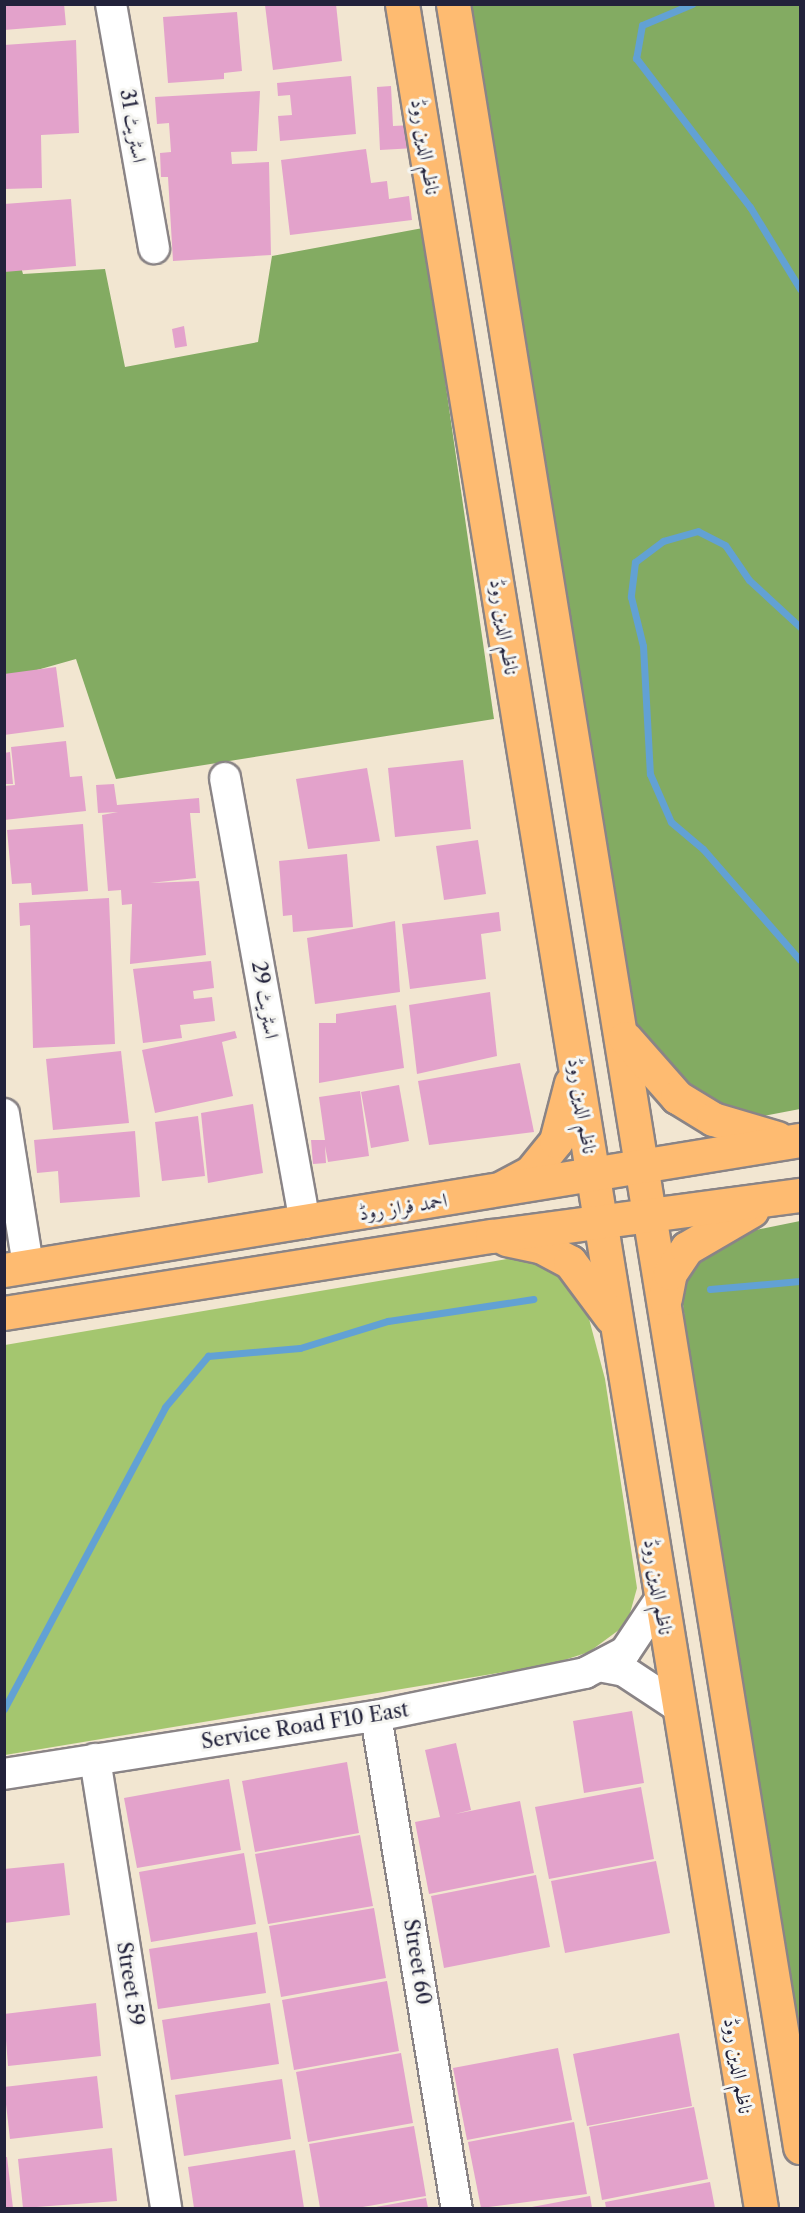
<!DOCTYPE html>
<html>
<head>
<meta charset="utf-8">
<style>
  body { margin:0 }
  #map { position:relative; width:805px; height:2213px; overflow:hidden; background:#f2e6d1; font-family:"Libre Caslon Text",Amiri,serif }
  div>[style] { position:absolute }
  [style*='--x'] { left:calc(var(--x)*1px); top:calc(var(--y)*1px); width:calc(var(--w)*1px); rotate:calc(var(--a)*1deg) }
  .green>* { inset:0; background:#a4c66f }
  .forest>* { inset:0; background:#83ab62 }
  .stream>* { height:7px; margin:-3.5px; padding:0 3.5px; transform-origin:3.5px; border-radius:3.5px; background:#62a1d4 }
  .building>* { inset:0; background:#e3a2cb }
  .roads { filter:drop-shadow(2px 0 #8a8486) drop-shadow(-2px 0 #8a8486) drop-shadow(0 2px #8a8486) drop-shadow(0 -2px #8a8486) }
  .minor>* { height:30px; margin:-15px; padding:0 15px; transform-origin:15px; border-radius:15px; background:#fff }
  .major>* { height:33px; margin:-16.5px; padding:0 16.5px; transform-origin:16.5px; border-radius:16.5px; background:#febb71 }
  span { translate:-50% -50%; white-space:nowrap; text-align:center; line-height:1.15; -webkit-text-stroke:6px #f6f6f2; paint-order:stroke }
  .street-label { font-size:20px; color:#22223b }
  .frame { position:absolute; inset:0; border:6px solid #22223b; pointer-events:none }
</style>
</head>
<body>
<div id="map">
  <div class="green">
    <div style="clip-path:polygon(519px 1257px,561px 1267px,588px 1315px,605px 1379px,637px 1588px,627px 1624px,589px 1652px,552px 1664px,5px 1755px,5px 1345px)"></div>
  </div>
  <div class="forest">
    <div style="clip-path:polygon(465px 5px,800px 5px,800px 1109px,747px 1119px,676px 1088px,635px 1039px)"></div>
    <div style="clip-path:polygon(5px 211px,23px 274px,105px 269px,125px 367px,258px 342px,272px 256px,423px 228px,494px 719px,116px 779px,76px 659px,5px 679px)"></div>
    <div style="clip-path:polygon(800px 1221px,800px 2063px,720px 1580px,679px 1275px,741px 1233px)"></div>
  </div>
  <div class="stream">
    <div style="--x:692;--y:4;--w:54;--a:157.2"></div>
    <div style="--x:642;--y:25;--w:34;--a:100"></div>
    <div style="--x:636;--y:58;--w:188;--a:52.6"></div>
    <div style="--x:750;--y:207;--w:96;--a:58.6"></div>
    <div style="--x:800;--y:627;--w:69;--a:-137.3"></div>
    <div style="--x:749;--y:580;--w:42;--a:-124.4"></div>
    <div style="--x:725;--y:545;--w:30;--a:-153"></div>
    <div style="--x:698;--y:531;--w:36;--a:164"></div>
    <div style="--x:663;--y:541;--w:35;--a:143"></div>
    <div style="--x:635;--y:562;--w:35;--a:97"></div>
    <div style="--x:631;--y:597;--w:50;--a:76.2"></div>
    <div style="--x:643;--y:646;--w:128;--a:86.9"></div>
    <div style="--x:650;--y:774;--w:52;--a:66.4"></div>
    <div style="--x:671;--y:822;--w:42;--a:40.2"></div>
    <div style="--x:703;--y:849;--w:147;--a:48.9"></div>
    <div style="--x:710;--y:1289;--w:90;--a:-5.1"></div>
    <div style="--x:4;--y:1709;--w:342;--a:-61.9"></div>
    <div style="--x:165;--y:1407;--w:67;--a:-49.9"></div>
    <div style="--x:208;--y:1356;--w:92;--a:-5"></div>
    <div style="--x:300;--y:1348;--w:92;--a:-17.1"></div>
    <div style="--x:388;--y:1321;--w:147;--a:-8.6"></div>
  </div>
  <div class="building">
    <div style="clip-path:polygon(4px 4px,64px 4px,66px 25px,4px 30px)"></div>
    <div style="clip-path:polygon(336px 4px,342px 61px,273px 70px,265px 5px)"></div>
    <div style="clip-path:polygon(237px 12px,242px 71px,224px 73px,224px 79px,168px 83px,163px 17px)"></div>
    <div style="clip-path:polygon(76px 40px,79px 133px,41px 135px,42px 188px,4px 189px,4px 45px)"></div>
    <div style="clip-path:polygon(351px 76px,356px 134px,280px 141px,278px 116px,292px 115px,290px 95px,278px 96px,277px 83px)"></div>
    <div style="clip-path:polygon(391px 86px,393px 126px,413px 125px,415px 148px,380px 150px,377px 87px)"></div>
    <div style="clip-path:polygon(260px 91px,257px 151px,231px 152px,232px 164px,269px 162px,271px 255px,173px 261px,168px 177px,161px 177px,160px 153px,171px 152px,169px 123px,157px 124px,155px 97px)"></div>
    <div style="clip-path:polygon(366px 149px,371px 183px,387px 181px,389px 199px,409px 196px,412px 220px,290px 235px,281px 160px)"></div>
    <div style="clip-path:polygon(71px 199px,76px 266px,4px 272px,4px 204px)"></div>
    <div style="clip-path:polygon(184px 326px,187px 346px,175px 348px,172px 329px)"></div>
    <div style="clip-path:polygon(56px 667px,64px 727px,4px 735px,4px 674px)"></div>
    <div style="clip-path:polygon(66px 741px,70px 777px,82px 776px,86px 811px,4px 820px,4px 786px,15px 785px,11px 747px)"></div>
    <div style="clip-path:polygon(10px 752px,13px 784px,4px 784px,4px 753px)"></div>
    <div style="clip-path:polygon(463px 760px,471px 829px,395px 837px,388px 768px)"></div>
    <div style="clip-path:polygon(367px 768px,380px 841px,308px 849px,296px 779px)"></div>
    <div style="clip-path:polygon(114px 784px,117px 805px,199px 798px,200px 813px,190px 813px,196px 878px,150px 883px,199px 881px,206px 955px,130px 964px,132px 904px,122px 905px,121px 890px,108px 891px,102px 815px,118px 812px,98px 813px,96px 785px)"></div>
    <div style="clip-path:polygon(83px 824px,88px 891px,32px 895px,31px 883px,12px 884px,7px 830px)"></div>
    <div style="clip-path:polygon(478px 840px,486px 894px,444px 900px,436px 846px)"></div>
    <div style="clip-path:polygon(347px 854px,353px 927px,293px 932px,292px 915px,283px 916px,279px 861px)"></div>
    <div style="clip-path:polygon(109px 898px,115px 1044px,33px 1048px,30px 925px,20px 926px,19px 903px)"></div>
    <div style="clip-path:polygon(499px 912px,501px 931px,481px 934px,486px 979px,410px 989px,402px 924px)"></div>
    <div style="clip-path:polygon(395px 921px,400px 992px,315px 1004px,307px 938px)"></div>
    <div style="clip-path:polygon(211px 961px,214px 988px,193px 991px,194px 999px,212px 997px,215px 1021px,180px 1025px,182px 1038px,143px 1043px,133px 969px)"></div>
    <div style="clip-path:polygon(490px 992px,497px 1056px,417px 1074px,409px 1005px)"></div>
    <div style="clip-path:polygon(396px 1005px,404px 1068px,319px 1083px,319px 1023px,336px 1023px,336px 1014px)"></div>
    <div style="clip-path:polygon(235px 1031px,237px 1038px,222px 1042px,233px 1096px,155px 1113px,142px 1050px)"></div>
    <div style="clip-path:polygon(121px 1051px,129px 1123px,53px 1130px,46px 1059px)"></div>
    <div style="clip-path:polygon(520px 1063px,534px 1132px,429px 1145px,418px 1081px)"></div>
    <div style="clip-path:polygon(399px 1085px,409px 1141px,371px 1148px,361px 1092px)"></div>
    <div style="clip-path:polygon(360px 1091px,369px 1156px,328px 1162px,325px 1146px,326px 1163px,313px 1164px,311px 1140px,325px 1140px,319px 1097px)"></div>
    <div style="clip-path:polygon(253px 1104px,263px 1173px,208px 1183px,201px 1113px)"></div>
    <div style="clip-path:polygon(198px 1116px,205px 1176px,162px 1181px,155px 1122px)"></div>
    <div style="clip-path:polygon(135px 1131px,140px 1197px,60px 1203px,58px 1171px,37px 1173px,34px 1140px)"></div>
    <div style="clip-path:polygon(632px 1711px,644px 1783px,584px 1793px,573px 1721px)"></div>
    <div style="clip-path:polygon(456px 1743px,471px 1810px,455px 1814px,520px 1801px,534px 1873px,429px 1894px,415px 1822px,440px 1817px,425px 1750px)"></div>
    <div style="clip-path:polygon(347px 1762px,359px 1833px,255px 1852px,242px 1781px)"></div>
    <div style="clip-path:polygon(229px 1779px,241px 1850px,137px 1868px,124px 1798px)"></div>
    <div style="clip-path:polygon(641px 1787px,654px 1859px,549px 1879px,535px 1807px)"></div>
    <div style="clip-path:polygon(360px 1835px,373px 1906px,268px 1924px,255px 1854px)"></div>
    <div style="clip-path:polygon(244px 1853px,256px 1924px,151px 1942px,139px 1872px)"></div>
    <div style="clip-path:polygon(656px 1861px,670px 1933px,565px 1953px,551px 1881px)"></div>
    <div style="clip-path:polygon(64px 1863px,70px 1915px,4px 1923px,4px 1869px)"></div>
    <div style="clip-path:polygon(536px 1875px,550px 1947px,444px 1968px,431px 1896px)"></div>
    <div style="clip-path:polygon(374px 1908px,386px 1978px,281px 1997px,269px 1926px)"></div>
    <div style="clip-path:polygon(257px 1932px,266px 1993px,158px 2009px,149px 1949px)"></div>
    <div style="clip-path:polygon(387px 1981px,399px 2051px,294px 2070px,282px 2000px)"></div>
    <div style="clip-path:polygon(96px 2003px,101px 2056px,8px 2066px,4px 2014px)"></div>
    <div style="clip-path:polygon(270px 2003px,279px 2064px,171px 2080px,162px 2020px)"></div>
    <div style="clip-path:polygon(679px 2033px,692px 2106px,587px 2126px,573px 2054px)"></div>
    <div style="clip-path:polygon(558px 2048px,572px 2120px,467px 2140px,453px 2068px)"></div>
    <div style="clip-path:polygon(401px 2053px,413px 2123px,308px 2142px,296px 2072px)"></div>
    <div style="clip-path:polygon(97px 2076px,103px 2128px,10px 2139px,4px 2087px)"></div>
    <div style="clip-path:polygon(282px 2079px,291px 2139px,184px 2156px,175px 2095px)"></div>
    <div style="clip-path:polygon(694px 2107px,708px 2179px,602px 2200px,589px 2127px)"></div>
    <div style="clip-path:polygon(574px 2122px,587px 2194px,481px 2208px,468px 2142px)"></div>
    <div style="clip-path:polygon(414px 2126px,426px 2196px,357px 2208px,320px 2208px,309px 2144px)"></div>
    <div style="clip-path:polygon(112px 2148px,117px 2201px,23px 2208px,18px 2159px)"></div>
    <div style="clip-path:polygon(295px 2150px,304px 2208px,194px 2208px,188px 2167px)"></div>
    <div style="clip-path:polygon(4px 2157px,7px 2157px,13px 2208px,4px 2208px)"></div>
    <div style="clip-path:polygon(710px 2182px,715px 2208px,606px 2208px,605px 2202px)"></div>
    <div style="clip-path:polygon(590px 2196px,592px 2208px,532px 2208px,532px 2207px)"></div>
    <div style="clip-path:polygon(426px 2198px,428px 2208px,376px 2208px,376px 2207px)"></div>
  </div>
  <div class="roads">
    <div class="minor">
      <div style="--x:111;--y:4;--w:248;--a:80"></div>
      <div style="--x:225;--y:778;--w:452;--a:79.8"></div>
      <div style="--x:4;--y:1114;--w:154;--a:81"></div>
      <div style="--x:604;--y:1667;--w:20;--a:11"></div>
      <div style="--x:624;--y:1671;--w:64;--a:33.4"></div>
      <div style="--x:376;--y:1716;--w:499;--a:80.7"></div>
      <div style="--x:95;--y:1759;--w:455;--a:81"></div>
      <div style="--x:4;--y:1774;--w:376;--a:-8.9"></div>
      <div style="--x:376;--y:1716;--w:213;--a:-11.6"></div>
      <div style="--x:585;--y:1673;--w:45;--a:-27.7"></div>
      <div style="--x:625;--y:1652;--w:61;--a:-56.3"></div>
    </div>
    <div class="major">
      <div style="--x:402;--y:4;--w:2233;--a:80.75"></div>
      <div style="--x:453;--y:4;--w:2171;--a:80.8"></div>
      <div style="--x:625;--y:1038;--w:79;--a:48.6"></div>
      <div style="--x:677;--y:1097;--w:42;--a:31.4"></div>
      <div style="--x:713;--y:1119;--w:67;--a:16.5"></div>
      <div style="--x:503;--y:1187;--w:32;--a:-28"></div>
      <div style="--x:531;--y:1172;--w:40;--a:-51"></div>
      <div style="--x:556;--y:1141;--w:60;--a:-75.5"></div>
      <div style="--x:506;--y:1239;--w:35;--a:12"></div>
      <div style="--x:540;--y:1246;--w:34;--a:28"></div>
      <div style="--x:570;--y:1262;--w:69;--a:53.3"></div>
      <div style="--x:4;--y:1270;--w:807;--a:-9.28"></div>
      <div style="--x:665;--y:1298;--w:25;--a:-79"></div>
      <div style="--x:670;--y:1273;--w:30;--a:-56"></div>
      <div style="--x:687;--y:1248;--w:75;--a:-30.3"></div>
      <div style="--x:4;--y:1313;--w:494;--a:-9"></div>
      <div style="--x:492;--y:1236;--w:311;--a:-7.6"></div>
    </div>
  </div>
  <div class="street-label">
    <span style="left:133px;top:126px;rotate:80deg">اسٹریٹ 31</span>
    <span style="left:425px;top:147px;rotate:81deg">ناظم الدین روڈ</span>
    <span style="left:504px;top:627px;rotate:81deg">ناظم الدین روڈ</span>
    <span style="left:265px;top:1000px;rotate:80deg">اسٹریٹ 29</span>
    <span style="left:582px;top:1106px;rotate:81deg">ناظم الدین روڈ</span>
    <span style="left:403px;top:1207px;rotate:-9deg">احمد فراز روڈ</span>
    <span style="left:658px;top:1587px;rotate:81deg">ناظم الدین روڈ</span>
    <span style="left:305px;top:1726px;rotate:-9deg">Service Road F10 East</span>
    <span style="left:417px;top:1962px;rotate:81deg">Street 60</span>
    <span style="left:130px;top:1984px;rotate:81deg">Street 59</span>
    <span style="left:738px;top:2066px;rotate:81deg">ناظم الدین روڈ</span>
  </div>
  <div class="frame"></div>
</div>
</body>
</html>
